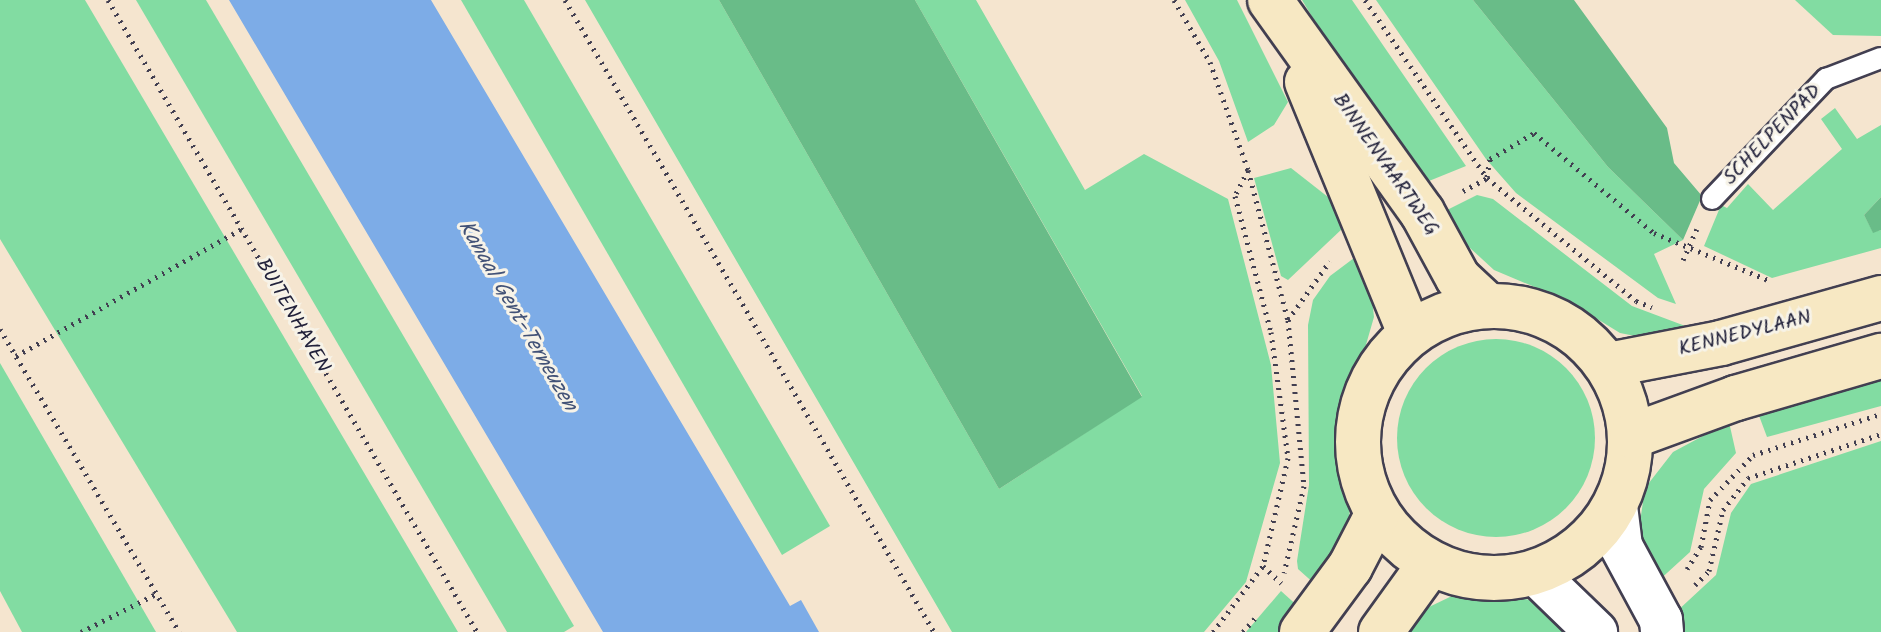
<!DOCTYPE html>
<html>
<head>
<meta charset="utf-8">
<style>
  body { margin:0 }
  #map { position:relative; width:1881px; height:632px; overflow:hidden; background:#f5e5cf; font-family:Kalam,sans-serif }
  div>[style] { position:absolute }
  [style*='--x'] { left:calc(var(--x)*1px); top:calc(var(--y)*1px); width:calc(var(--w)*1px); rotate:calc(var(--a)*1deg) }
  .green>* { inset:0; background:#82dca2 }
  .round { border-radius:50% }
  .forest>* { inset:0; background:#69bc88 }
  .water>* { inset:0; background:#7dace7 }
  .path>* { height:5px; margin-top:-2.5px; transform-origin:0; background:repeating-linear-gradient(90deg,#423f51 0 2px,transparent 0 8px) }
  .roads { filter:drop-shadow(2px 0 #423f51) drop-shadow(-2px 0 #423f51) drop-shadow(0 2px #423f51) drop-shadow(0 -2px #423f51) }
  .lane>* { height:20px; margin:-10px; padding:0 10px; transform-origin:10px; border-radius:10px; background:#fff }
  .street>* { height:42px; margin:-21px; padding:0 21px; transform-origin:21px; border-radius:21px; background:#fff }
  .secondary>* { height:44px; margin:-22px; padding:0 22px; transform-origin:22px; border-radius:22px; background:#f7e8c3 }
  .secondary>.ring { margin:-22px; padding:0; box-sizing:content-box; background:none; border:44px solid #f7e8c3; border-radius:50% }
  span { translate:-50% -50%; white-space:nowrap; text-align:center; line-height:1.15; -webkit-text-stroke:6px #f7f3e8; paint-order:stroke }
  .street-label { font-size:20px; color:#22223b }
  .water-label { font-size:22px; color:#425277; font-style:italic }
</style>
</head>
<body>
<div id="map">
  <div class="green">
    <div style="clip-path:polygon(0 0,85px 0,458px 632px,237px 632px,0 239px)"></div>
    <div style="clip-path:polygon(136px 0,206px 0,574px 626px,564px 632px,507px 632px)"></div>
    <div style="clip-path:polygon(461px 0,524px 0,830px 526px,782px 555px)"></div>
    <div style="clip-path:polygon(585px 0,719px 0,999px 489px,1142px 396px,915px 0,976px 0,1085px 190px,1144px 154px,1228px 199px,1271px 365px,1280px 463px,1246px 582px,1204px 632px,952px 632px)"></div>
    <div style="clip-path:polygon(1185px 0,1237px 0,1288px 102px,1274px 125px,1248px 142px,1219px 61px)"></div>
    <div style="clip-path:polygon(1302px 0,1352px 0,1466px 166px,1429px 181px,1349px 78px)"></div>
    <div style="clip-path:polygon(1376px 0,1473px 0,1608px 167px,1683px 240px,1654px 254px,1676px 304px,1658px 298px,1516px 193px,1486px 159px)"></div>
    <div style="clip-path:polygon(1795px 0,1881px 0,1881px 36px,1833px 35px)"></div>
    <div style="clip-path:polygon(1835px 108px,1857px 139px,1881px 125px,1881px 197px,1864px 215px,1873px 232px,1881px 230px,1881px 248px,1772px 278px,1704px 246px,1721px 205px,1727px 208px,1748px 184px,1773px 210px,1842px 149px,1821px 119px)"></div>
    <div style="clip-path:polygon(1291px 168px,1328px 197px,1343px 228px,1288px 280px,1281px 276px,1254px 178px)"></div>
    <div style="clip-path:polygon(1477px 195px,1493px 199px,1632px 306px,1696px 330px,1645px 338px,1620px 333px,1568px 301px,1494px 270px,1457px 236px,1441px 213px)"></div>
    <div style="clip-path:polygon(1358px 255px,1371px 290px,1374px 317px,1341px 431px,1350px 510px,1346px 536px,1317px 586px,1298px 569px,1297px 561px,1309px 485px,1308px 325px,1313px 300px,1330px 276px)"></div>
    <div class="round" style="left:1397px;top:339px;width:198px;height:198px"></div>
    <div style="clip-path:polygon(0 363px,156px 632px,22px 632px,0 591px)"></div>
    <div style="clip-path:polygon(1881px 378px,1881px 406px,1767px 437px,1758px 413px)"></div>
    <div style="clip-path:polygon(1729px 422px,1736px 453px,1704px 489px,1690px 552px,1656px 583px,1638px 536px,1645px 488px,1673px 452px)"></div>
    <div style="clip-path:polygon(1881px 441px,1881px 632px,1678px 632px,1675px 613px,1716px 575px,1731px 513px,1751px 484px)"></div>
    <div style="clip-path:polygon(1281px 591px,1301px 609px,1282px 632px,1246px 632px)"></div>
    <div style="clip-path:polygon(1481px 592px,1531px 600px,1551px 610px,1572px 632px,1401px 632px,1429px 607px,1454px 595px)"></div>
  </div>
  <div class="forest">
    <div style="clip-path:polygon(719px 0,915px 0,1142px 397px,999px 489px)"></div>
    <div style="clip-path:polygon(1473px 0,1574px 0,1667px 128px,1674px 163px,1702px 196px,1683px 240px,1608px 167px)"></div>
    <div style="clip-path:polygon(1881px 197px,1881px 230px,1873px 233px,1864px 215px)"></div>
  </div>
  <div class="water">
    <div style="clip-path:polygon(229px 0,431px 0,790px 606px,801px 600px,819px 632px,603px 632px)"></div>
  </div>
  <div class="path">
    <div style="--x:108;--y:0;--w:732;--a:59.72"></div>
    <div style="--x:565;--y:0;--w:732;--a:59.72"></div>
    <div style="--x:1174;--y:0;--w:72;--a:59.9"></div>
    <div style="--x:1210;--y:62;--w:114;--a:70.6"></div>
    <div style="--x:1248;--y:170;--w:155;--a:75.1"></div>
    <div style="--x:1288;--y:320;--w:167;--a:84.5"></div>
    <div style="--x:1304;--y:486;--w:89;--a:102.9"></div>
    <div style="--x:1365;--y:0;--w:216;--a:55.6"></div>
    <div style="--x:1487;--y:178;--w:193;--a:39.5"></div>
    <div style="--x:1636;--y:301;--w:17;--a:21"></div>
    <div style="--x:1248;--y:170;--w:29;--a:117"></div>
    <div style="--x:1235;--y:196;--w:141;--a:75.2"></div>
    <div style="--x:1271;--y:332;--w:127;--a:82.3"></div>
    <div style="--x:1288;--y:458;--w:111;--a:103"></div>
    <div style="--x:1263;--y:566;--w:25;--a:43"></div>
    <div style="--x:1487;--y:177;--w:18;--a:-81"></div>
    <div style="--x:1490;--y:159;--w:51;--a:-30.6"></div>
    <div style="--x:1534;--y:133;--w:156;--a:39.8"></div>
    <div style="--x:1654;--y:233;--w:123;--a:22.4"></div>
    <div style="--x:1463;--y:191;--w:27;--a:-28"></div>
    <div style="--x:1683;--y:260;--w:34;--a:-66"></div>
    <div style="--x:1288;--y:320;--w:72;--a:-54.6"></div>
    <div style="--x:0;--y:329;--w:352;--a:59.4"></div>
    <div style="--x:16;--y:356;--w:258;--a:-29.4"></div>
    <div style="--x:1687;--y:569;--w:26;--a:-58"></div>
    <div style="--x:1701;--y:547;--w:48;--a:-79.2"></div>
    <div style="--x:1710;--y:500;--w:62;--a:-46.3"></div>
    <div style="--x:1753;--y:455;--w:134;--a:-17.8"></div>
    <div style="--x:1695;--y:585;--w:20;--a:-45"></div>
    <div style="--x:1709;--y:571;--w:63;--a:-77.1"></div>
    <div style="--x:1723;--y:510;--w:41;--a:-52"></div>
    <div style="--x:1748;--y:478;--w:140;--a:-18.3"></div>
    <div style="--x:81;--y:632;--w:84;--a:-26.9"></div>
    <div style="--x:1213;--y:632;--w:83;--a:-52.9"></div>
    <div style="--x:1243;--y:632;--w:18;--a:-49"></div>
  </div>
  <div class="roads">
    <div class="lane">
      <div style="--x:1712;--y:199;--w:166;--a:-46.5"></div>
      <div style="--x:1826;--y:79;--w:59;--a:-20.9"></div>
    </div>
    <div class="street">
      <div style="--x:1616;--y:506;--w:40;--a:82.9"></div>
      <div style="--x:1621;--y:546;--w:84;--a:61.6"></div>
      <div style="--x:1661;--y:620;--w:12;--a:85"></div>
      <div style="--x:1535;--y:573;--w:85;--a:44"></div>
    </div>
    <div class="secondary">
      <div style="--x:1270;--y:0;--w:261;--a:54.4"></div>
      <div style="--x:1422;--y:212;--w:75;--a:61.4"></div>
      <div style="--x:1458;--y:278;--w:40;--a:43"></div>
      <div style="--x:1307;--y:82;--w:271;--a:67.7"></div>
      <div class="ring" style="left:1358px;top:306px;width:228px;height:228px"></div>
      <div style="--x:1608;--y:365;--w:115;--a:-11"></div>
      <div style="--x:1721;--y:343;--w:166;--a:-15.7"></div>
      <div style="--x:1632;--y:436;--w:111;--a:-20.1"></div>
      <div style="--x:1736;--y:398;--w:151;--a:-16.2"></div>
      <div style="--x:1302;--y:632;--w:81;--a:-53.6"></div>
      <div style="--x:1350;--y:567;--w:59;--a:-62.6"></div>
      <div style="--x:1381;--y:632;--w:84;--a:-54.2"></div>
    </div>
  </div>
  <div class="street-label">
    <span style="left:1773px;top:135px;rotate:-46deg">SCHELPENPAD</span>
    <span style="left:1385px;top:165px;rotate:55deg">BINNENVAARTWEG</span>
    <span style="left:292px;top:316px;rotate:60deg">BUITENHAVEN</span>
    <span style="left:1745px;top:334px;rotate:-14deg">KENNEDYLAAN</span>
  </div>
  <div class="water-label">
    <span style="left:517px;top:316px;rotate:60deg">Kanaal Gent-Terneuzen</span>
  </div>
</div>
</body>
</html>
